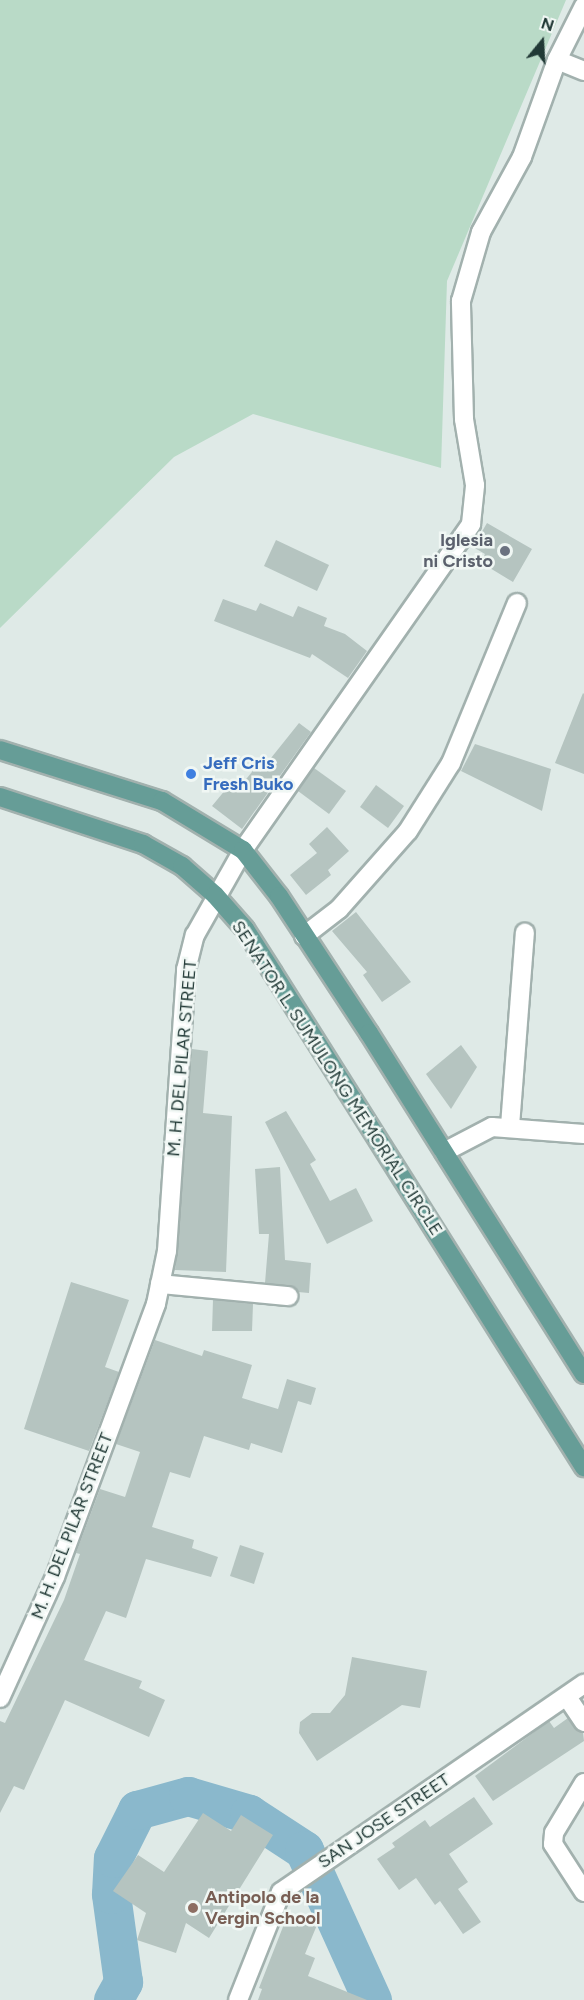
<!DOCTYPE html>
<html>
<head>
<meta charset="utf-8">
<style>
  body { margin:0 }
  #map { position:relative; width:584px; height:2000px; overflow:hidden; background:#dfeae7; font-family:Figtree,sans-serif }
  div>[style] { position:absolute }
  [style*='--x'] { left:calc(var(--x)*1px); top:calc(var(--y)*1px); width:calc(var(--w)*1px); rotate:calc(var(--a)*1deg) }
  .green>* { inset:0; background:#b9dac7 }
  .river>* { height:39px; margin:-19.5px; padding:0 19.5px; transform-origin:19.5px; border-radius:19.5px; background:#8ab8cc }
  .building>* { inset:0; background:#b5c4c0 }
  .roads { filter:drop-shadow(2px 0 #a2b1ae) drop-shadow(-2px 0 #a2b1ae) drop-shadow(0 2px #a2b1ae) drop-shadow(0 -2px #a2b1ae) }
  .minor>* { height:18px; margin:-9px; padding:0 9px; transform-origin:9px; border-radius:9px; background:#fff }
  .primary>* { height:18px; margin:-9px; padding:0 9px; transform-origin:9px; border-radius:9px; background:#669d97 }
  .dots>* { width:16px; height:16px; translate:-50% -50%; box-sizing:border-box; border:3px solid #f0f7f4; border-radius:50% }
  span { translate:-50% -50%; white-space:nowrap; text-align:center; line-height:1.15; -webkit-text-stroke:5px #f0f7f4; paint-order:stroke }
  .worship-label { font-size:18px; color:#5b616d; font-weight:700 }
  .right { translate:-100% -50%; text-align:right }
  .shop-label { font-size:18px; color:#366cbe; font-weight:700 }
  .left { translate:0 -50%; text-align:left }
  .street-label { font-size:18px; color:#213936 }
  .education-label { font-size:18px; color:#785e54; font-weight:700 }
  .north { position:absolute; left:512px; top:12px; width:60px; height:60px; -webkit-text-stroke:4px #f0f7f4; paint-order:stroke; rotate:18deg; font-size:16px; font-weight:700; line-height:24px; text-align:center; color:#213936 }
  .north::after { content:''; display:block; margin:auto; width:21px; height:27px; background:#213936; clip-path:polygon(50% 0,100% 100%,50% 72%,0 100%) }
</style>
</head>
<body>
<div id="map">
  <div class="green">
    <div style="clip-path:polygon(0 0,566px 0,447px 281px,441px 468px,253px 414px,174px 457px,0 628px)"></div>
  </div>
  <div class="river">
    <div style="--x:113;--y:2000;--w:21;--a:-61"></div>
    <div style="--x:123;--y:1982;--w:89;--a:-97.8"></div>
    <div style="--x:111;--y:1894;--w:36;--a:-87"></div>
    <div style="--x:113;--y:1858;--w:54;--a:-63.4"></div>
    <div style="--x:137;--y:1810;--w:53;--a:-15.4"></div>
    <div style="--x:188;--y:1796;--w:64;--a:16.4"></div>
    <div style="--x:249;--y:1814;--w:66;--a:33.2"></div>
    <div style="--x:304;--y:1850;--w:165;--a:65.6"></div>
  </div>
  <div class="building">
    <div style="clip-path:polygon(487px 523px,532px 549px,513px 582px,480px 562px,485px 554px,473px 547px)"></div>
    <div style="clip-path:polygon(276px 540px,329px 565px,317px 591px,264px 566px)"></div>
    <div style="clip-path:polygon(223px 599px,256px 611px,260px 603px,293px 617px,298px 606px,327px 618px,324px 626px,345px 634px,367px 651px,348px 678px,312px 654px,310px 658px,214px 621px)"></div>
    <div style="clip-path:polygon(583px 693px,584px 694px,584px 774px,555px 763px)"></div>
    <div style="clip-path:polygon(299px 723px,311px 732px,242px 829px,212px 806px,231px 783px,238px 789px,256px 767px,259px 769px,271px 758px)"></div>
    <div style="clip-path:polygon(475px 744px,551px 769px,542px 811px,461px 771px)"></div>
    <div style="clip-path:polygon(314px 768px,346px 791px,329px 814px,298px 791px)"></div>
    <div style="clip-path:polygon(376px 785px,404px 806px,388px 828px,360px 807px)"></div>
    <div style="clip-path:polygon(327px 827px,349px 851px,328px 870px,331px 875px,306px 895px,290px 875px,317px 853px,309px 844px)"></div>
    <div style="clip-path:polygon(356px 912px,411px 982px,382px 1002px,363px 975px,367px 972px,332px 931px)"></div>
    <div style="clip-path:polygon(461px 1045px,477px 1067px,451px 1109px,426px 1074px)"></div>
    <div style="clip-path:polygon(192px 1049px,208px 1051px,203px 1113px,232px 1116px,226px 1272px,175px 1270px)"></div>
    <div style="clip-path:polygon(286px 1111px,316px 1160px,310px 1164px,330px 1201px,356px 1188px,373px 1221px,327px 1244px,265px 1122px)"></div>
    <div style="clip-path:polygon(280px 1167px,285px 1260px,311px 1263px,309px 1293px,298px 1292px,289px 1285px,265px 1283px,269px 1234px,259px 1234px,255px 1169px)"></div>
    <div style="clip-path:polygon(71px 1282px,129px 1300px,105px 1367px,119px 1372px,89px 1451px,24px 1429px)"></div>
    <div style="clip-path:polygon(213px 1300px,253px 1304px,252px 1331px,212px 1331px)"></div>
    <div style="clip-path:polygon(155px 1340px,202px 1356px,204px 1350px,252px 1365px,242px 1398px,278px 1409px,287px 1379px,316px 1388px,311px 1405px,298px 1401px,282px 1453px,251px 1443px,249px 1450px,204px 1436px,190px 1478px,170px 1472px,152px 1527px,194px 1540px,192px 1548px,218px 1557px,211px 1577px,146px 1559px,126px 1618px,106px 1611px,84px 1660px,142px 1681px,139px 1688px,165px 1700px,149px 1737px,65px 1700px,24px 1790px,14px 1786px,0 1813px,0 1721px,5px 1723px,64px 1600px,80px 1554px,76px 1553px,100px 1489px,125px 1497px,140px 1452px,116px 1444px)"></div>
    <div style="clip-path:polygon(240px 1545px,264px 1553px,254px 1584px,230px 1576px)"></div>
    <div style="clip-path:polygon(352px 1657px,427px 1671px,420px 1708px,402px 1705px,317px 1761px,299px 1733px,300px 1722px,312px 1713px,330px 1713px,345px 1695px)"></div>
    <div style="clip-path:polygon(568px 1718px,583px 1733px,584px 1741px,493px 1801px,475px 1776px,549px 1721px,554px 1728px)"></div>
    <div style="clip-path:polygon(474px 1797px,493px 1824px,449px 1854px,468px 1882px,458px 1889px,481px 1922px,463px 1934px,440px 1901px,435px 1905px,416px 1878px,399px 1890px,377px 1859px,395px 1847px,392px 1843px,425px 1820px,430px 1827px)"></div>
    <div style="clip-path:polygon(203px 1813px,231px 1831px,241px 1815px,273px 1835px,209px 1938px,186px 1923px,176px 1953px,137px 1940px,146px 1913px,113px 1891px,138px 1855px,164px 1872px)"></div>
    <div style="clip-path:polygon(288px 1914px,317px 1925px,305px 1954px,315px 1958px,308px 1976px,367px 2000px,258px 2000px,262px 1989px,259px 1988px)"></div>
  </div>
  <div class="roads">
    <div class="minor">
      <div style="--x:584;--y:6;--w:60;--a:116.6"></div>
      <div style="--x:557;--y:60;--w:29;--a:22"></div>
      <div style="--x:304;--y:936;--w:44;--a:-37.6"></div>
      <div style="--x:339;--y:909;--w:104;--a:-48.5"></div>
      <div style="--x:408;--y:831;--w:80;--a:-57.7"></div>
      <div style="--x:451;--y:763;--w:173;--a:-67.6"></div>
      <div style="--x:510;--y:1126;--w:194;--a:-85.6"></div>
      <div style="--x:444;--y:1152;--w:54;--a:-27.5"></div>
      <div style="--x:492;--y:1127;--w:92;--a:4.4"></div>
      <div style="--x:160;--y:1284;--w:129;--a:5.4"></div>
      <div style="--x:567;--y:1697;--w:30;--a:56"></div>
      <div style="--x:0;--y:1698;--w:133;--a:-65.6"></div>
      <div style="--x:55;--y:1577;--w:291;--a:-69.7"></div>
      <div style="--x:156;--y:1304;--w:54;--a:-78.3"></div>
      <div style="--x:167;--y:1251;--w:282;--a:-86.1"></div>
      <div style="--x:186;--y:970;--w:36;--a:-76"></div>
      <div style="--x:195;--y:935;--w:98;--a:-60.5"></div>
      <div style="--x:243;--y:850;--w:398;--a:-55"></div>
      <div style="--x:471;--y:524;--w:39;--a:-84"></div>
      <div style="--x:475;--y:485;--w:67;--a:-99.5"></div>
      <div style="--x:464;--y:419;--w:118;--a:-91.5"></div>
      <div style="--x:461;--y:301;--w:72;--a:-73.8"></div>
      <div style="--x:481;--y:232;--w:85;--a:-61.3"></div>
      <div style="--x:522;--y:157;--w:103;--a:-70.2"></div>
      <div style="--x:584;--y:1783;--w:58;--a:121"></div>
      <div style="--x:554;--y:1833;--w:11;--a:95"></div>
      <div style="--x:553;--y:1844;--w:57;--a:57.1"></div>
      <div style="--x:238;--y:2000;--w:116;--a:-68.3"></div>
      <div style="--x:281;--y:1892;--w:368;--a:-34.5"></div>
    </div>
    <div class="primary">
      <div style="--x:0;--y:750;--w:170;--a:17.5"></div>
      <div style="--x:162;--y:801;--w:95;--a:31.2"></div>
      <div style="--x:243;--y:850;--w:58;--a:52"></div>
      <div style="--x:279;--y:896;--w:164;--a:56.7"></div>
      <div style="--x:369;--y:1033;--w:403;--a:57.8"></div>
      <div style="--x:0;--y:797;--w:151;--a:18.2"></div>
      <div style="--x:143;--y:844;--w:45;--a:29.4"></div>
      <div style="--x:182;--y:866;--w:44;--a:41.3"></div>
      <div style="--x:215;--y:895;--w:45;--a:48.6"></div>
      <div style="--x:245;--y:929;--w:52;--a:57.5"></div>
      <div style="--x:273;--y:973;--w:584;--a:57.81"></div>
    </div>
  </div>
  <div class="dots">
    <div style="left:505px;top:551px;background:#6b7280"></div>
    <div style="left:191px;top:774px;background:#3f7fe0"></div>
    <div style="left:193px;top:1908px;background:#8d6e63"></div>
  </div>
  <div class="worship-label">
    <span class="right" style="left:493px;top:551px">Iglesia<br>ni Cristo</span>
  </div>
  <div class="shop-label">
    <span class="left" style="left:203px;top:774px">Jeff Cris<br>Fresh Buko</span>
  </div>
  <div class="street-label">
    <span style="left:182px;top:1058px;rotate:-85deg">M. H. DEL PILAR STREET</span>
    <span style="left:337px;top:1078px;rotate:57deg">SENATOR L. SUMULONG MEMORIAL CIRCLE</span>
    <span style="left:72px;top:1526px;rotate:-69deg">M. H. DEL PILAR STREET</span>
    <span style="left:384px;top:1821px;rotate:-34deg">SAN JOSE STREET</span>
  </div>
  <div class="education-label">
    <span class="left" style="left:205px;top:1908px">Antipolo de la<br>Vergin School</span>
  </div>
  <div class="north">N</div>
</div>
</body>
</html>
